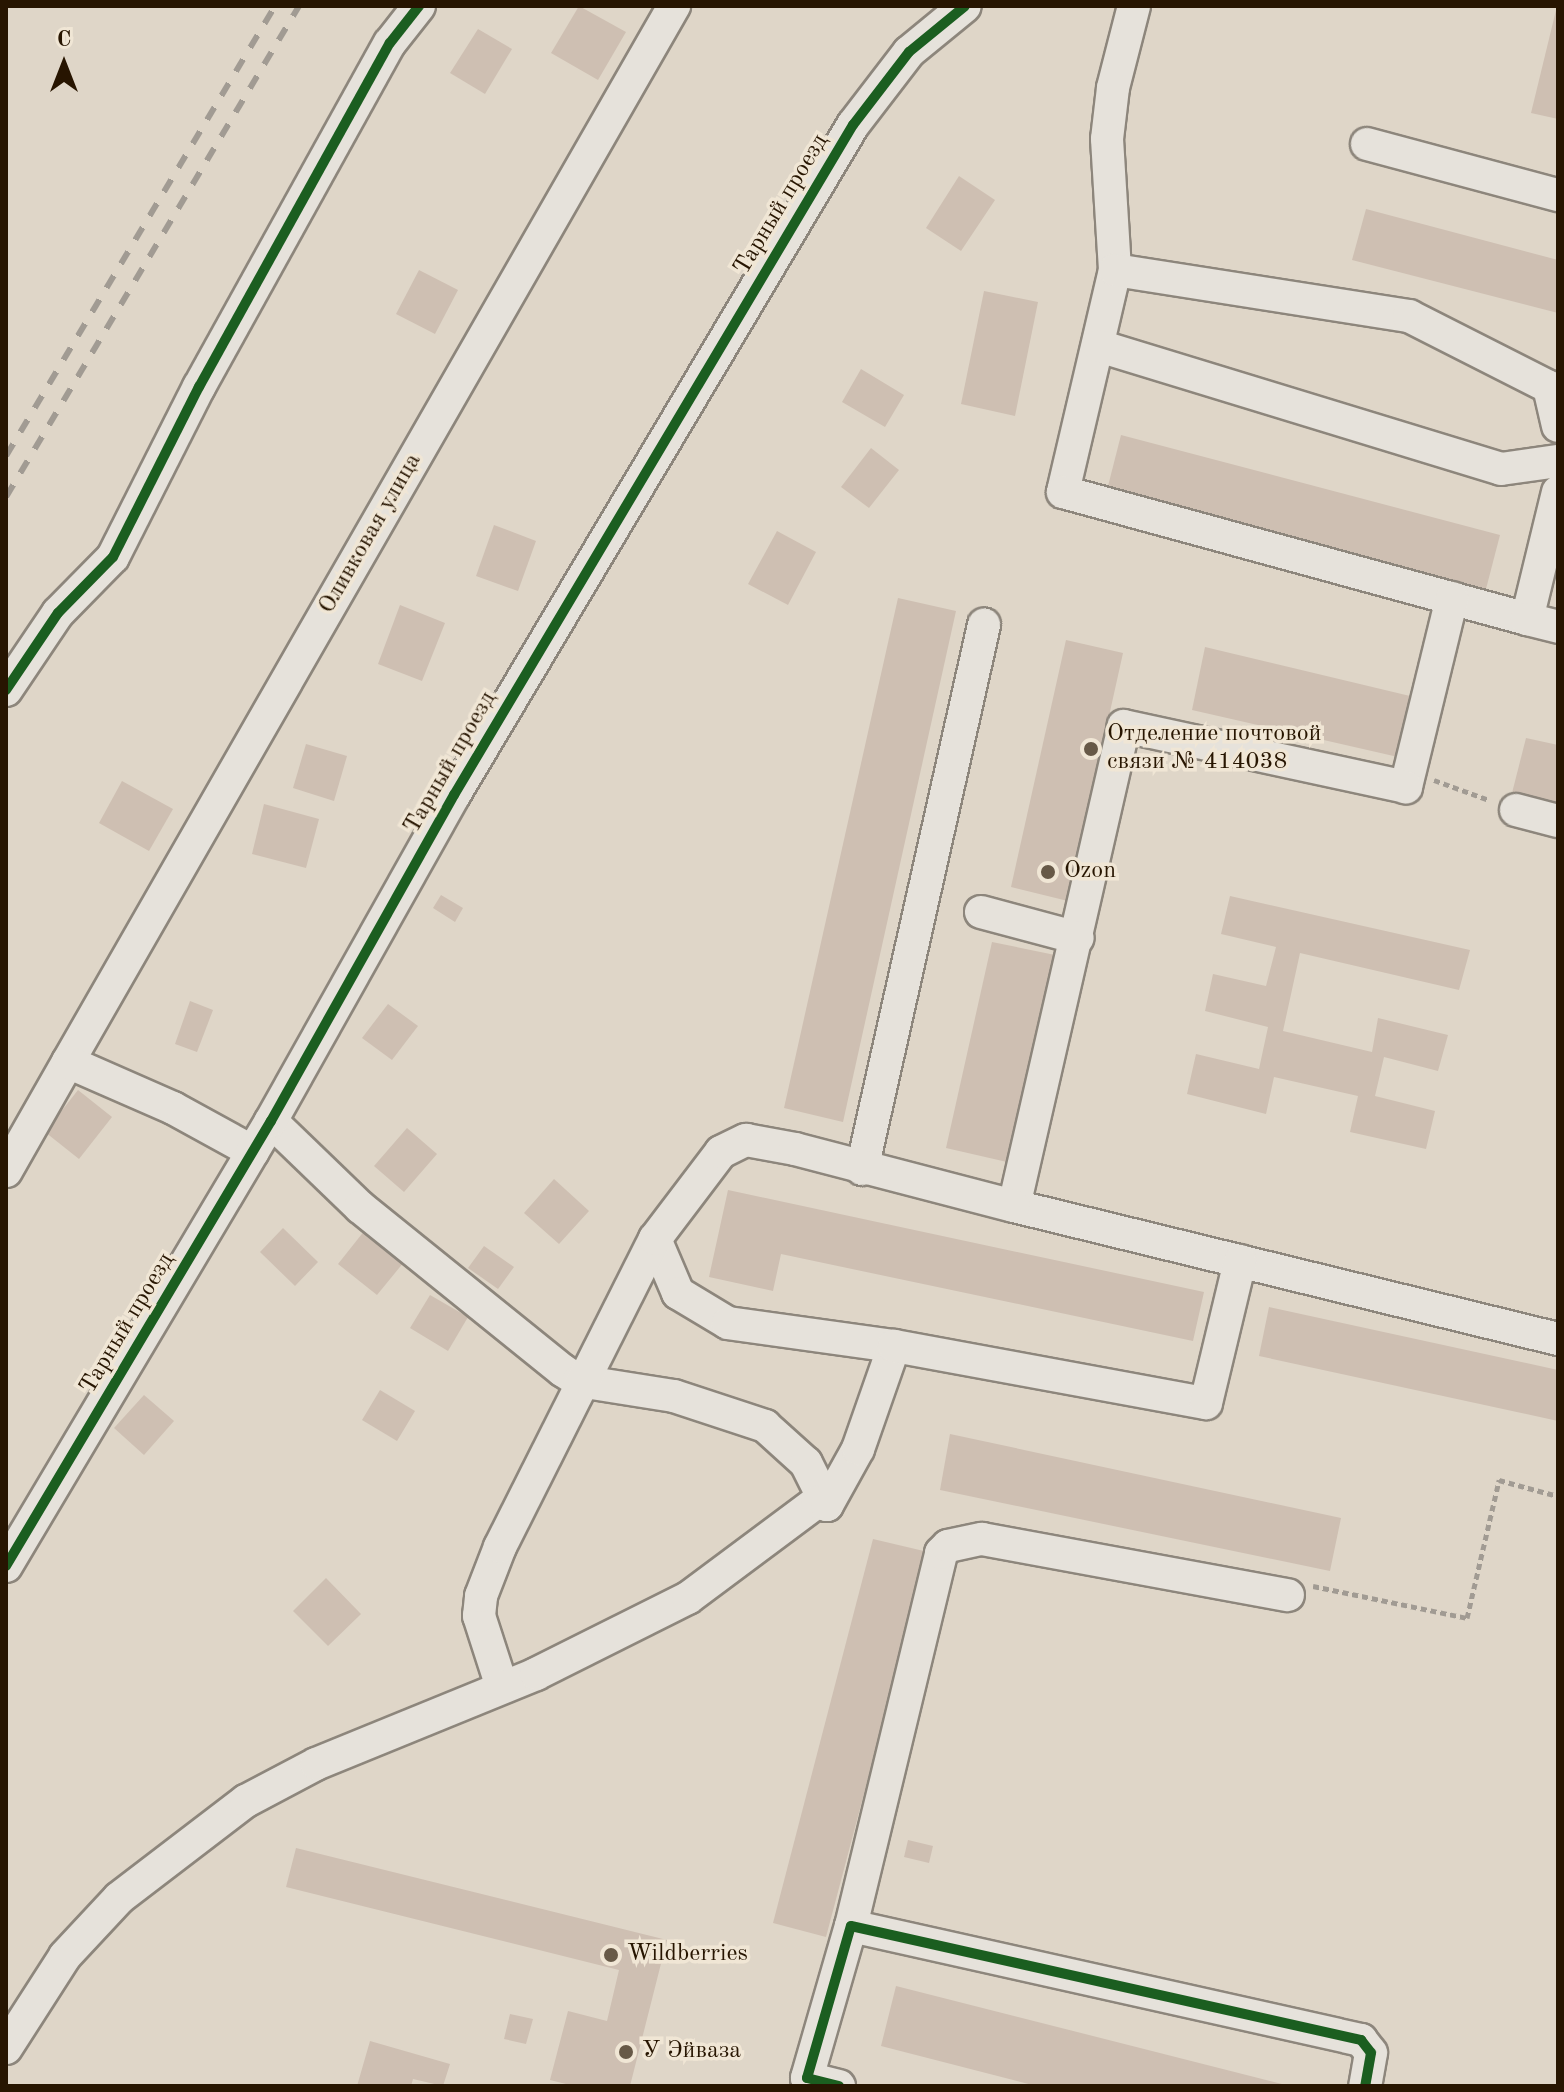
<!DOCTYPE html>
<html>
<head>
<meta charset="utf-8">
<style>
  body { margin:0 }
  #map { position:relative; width:1564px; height:2092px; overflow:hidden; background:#dfd6c8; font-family:"Old Standard TT",serif }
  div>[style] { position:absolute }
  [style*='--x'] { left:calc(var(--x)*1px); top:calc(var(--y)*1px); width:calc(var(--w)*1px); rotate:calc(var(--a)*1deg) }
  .building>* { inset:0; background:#cebfb2 }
  .path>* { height:5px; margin-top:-2.5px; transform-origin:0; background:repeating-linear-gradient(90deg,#a19b93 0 6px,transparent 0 10px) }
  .roads { filter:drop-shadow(2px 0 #8d867c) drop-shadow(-2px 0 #8d867c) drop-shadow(0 2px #8d867c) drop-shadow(0 -2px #8d867c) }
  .minor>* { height:32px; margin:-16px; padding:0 16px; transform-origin:16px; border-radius:16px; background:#e6e2db }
  .rail>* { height:6px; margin-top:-3px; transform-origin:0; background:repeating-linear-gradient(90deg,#a19b93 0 14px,transparent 0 28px) }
  .cycleway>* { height:10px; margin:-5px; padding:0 5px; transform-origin:5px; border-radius:5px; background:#1b5e20 }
  .dots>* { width:22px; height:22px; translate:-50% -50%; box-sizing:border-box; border:4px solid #f0e6d5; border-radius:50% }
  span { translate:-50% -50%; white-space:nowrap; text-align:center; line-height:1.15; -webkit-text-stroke:7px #f0e6d5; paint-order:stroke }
  .street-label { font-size:24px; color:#271501 }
  .poi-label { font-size:24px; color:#271501 }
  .left { translate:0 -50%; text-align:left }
  .frame { position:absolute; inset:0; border:8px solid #271501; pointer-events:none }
  .north { position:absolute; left:24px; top:24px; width:80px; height:80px; -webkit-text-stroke:6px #f0e6d5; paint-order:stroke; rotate:0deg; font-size:22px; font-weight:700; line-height:32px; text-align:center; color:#271501 }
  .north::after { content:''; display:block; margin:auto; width:28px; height:36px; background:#271501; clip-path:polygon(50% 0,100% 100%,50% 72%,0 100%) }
</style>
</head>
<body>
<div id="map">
  <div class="building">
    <div style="clip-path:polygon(579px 6px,626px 32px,598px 80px,551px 53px)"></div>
    <div style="clip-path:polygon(1557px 6px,1558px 6px,1558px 119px,1531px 113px)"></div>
    <div style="clip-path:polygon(478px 29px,512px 49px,485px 94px,450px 73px)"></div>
    <div style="clip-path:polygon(959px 176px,995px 200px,961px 251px,926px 228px)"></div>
    <div style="clip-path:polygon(1366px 209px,1558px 260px,1558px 313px,1352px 260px)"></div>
    <div style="clip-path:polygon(419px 270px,458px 290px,435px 334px,396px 314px)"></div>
    <div style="clip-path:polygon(984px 291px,1038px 302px,1015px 416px,961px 404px)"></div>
    <div style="clip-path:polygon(861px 369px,904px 395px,885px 427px,842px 402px)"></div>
    <div style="clip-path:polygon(1121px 435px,1500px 535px,1486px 589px,1107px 490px)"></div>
    <div style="clip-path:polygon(871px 448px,899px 470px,869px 508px,841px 487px)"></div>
    <div style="clip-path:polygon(494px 525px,536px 541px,518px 591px,476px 576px)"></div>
    <div style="clip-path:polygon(777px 531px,816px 552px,788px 605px,748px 584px)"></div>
    <div style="clip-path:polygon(898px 598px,956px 611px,843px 1122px,784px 1108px)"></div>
    <div style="clip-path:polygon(400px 605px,445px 623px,422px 681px,378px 664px)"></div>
    <div style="clip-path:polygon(1066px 640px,1123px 653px,1068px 901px,1011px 887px)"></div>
    <div style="clip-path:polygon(1205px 647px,1410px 696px,1398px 757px,1192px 710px)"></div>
    <div style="clip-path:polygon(1526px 738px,1558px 745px,1558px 804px,1512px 793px)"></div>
    <div style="clip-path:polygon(306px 744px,347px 756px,334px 801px,293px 788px)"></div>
    <div style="clip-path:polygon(122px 781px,173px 809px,149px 851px,99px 823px)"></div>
    <div style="clip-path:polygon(264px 804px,319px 819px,306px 868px,252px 854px)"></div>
    <div style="clip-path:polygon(441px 895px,463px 908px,455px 922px,433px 908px)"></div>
    <div style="clip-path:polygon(1230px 896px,1470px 950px,1459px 990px,1300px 953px,1283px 1031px,1372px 1052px,1378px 1018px,1448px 1035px,1438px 1071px,1384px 1057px,1375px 1096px,1435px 1111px,1426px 1149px,1350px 1132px,1358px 1096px,1274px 1077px,1266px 1114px,1187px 1094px,1196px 1054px,1259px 1069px,1268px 1027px,1205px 1011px,1213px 974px,1266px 986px,1276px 947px,1221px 934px)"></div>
    <div style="clip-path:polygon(992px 942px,1055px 955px,1007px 1162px,946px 1148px)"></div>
    <div style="clip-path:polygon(190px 1001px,213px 1010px,197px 1052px,175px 1044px)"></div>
    <div style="clip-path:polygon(388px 1004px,418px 1026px,392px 1060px,362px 1038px)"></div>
    <div style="clip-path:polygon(78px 1090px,112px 1117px,79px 1159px,45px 1132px)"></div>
    <div style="clip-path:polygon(407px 1128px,437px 1154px,404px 1192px,374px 1166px)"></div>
    <div style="clip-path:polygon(554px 1179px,589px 1211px,559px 1244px,524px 1213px)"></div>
    <div style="clip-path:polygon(728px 1190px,1204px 1292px,1193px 1341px,781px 1254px,773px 1291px,709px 1277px)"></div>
    <div style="clip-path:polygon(283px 1228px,318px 1262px,295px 1286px,260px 1252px)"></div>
    <div style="clip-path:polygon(365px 1230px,404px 1262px,377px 1295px,338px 1264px)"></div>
    <div style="clip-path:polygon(484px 1246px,514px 1267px,498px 1289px,468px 1268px)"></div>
    <div style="clip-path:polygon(430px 1295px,468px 1317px,448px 1351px,410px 1328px)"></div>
    <div style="clip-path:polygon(1269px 1307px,1558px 1370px,1558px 1421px,1259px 1356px)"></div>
    <div style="clip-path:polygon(380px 1390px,415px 1411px,397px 1441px,362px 1420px)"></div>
    <div style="clip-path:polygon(144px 1395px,174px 1421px,144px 1455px,114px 1428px)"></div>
    <div style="clip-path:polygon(950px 1434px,1341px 1518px,1330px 1571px,940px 1490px)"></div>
    <div style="clip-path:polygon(873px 1539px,928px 1552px,826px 1937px,773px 1923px)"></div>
    <div style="clip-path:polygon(326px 1578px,361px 1614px,328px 1646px,293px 1611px)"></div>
    <div style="clip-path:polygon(908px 1840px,933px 1846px,929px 1863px,904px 1857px)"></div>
    <div style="clip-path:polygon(296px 1848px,667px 1940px,630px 2086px,574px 2086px,550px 2080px,568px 2011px,607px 2021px,619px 1970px,286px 1887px)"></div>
    <div style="clip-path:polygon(896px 1986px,1286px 2085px,1286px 2086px,1036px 2086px,881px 2046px)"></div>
    <div style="clip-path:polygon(510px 2014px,533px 2019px,526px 2044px,504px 2039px)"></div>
    <div style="clip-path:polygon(370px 2041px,450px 2064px,443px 2086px,413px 2079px,411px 2086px,357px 2086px)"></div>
  </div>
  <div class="path">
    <div style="--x:1434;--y:780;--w:59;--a:20"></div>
    <div style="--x:1313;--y:1586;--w:157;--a:11.7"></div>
    <div style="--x:1467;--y:1618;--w:142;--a:-76.9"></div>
    <div style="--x:1499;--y:1480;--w:61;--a:15.2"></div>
  </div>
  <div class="roads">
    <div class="minor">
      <div style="--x:1134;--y:6;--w:85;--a:104.4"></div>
      <div style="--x:1113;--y:88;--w:51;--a:96.7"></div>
      <div style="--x:1107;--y:139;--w:131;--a:86.5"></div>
      <div style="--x:1115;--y:270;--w:228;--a:103.2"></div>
      <div style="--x:1063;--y:492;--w:481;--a:15.3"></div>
      <div style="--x:1367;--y:144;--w:198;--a:15"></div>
      <div style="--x:1115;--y:270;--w:298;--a:8.9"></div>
      <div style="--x:1409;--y:316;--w:157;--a:26.9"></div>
      <div style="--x:1549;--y:387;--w:40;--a:77"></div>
      <div style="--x:1099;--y:346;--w:420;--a:17"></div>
      <div style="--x:1501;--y:469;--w:58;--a:-8"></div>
      <div style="--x:1558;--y:492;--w:131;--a:103.7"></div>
      <div style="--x:1527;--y:619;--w:32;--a:14"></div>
      <div style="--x:1452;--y:598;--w:195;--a:103.7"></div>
      <div style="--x:1406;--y:787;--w:289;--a:-167.8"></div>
      <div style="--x:1124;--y:726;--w:492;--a:102.9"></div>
      <div style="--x:1014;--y:1206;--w:560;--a:13.74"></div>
      <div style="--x:6;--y:690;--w:93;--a:-56"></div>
      <div style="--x:58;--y:613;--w:78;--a:-45.5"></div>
      <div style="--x:113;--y:557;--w:191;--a:-63.2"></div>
      <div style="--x:199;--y:387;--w:393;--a:-61"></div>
      <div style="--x:390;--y:43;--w:47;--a:-51.9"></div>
      <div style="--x:1516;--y:810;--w:43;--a:14.7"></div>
      <div style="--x:981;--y:912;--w:100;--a:15"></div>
      <div style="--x:68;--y:1062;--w:1218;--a:-60.15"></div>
      <div style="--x:271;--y:1121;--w:124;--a:44"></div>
      <div style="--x:360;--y:1207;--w:260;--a:38.9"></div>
      <div style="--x:562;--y:1370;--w:20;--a:33"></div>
      <div style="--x:579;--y:1381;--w:96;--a:9"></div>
      <div style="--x:674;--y:1396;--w:96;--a:18.2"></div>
      <div style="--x:765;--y:1426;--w:55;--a:42.1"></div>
      <div style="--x:806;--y:1463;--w:47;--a:63.4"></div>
      <div style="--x:862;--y:1169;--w:558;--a:-77.36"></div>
      <div style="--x:6;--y:1171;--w:125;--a:-60.4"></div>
      <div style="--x:68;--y:1062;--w:115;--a:23.7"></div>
      <div style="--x:173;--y:1108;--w:91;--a:28.8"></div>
      <div style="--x:655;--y:1239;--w:59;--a:66.9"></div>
      <div style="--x:678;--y:1293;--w:58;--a:31"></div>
      <div style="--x:728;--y:1323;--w:168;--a:7.9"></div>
      <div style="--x:6;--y:1566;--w:518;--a:-59.23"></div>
      <div style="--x:271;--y:1121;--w:374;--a:-60.7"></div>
      <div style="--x:454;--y:795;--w:780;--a:-59.23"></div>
      <div style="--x:853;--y:125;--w:92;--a:-52.5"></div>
      <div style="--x:909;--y:52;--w:72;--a:-39.4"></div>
      <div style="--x:502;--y:1687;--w:75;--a:-107.9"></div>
      <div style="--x:479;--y:1616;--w:20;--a:-84"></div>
      <div style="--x:481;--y:1596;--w:53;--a:-68.8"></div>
      <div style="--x:500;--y:1547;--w:345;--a:-63.3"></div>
      <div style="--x:655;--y:1239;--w:109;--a:-52.8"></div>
      <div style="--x:721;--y:1152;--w:28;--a:-26"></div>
      <div style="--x:746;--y:1140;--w:50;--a:10.4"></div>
      <div style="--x:795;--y:1149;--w:226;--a:14.6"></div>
      <div style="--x:851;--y:1926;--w:384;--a:-76.4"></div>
      <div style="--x:941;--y:1553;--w:10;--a:-45"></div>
      <div style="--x:948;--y:1546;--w:35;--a:-12"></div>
      <div style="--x:982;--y:1539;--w:311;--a:10.4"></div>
      <div style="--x:6;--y:2048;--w:109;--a:-57.3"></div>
      <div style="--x:65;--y:1956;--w:79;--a:-47"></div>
      <div style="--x:119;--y:1898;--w:160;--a:-37.4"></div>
      <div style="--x:246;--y:1801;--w:79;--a:-27.9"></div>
      <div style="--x:316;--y:1764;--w:238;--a:-22.2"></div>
      <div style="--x:536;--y:1674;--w:170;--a:-26.6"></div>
      <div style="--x:688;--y:1598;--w:161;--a:-36.7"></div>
      <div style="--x:817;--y:1502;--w:10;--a:17"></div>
      <div style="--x:827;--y:1505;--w:64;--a:-61"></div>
      <div style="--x:858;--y:1449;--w:109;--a:-70.7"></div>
      <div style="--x:894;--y:1346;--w:317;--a:10.4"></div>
      <div style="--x:1206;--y:1403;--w:146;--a:-76.5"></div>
      <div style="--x:839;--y:2086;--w:33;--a:-166"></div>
      <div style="--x:807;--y:2078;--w:158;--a:-73.9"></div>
      <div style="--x:851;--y:1926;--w:523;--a:12.6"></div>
      <div style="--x:1361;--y:2040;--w:16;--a:52"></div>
      <div style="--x:1371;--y:2053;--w:34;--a:100"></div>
    </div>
  </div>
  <div class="rail">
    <div style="--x:6;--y:456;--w:524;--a:-59.13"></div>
    <div style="--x:6;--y:497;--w:572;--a:-59.17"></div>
  </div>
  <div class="cycleway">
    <div style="--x:6;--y:690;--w:93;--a:-56"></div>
    <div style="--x:58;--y:613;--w:78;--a:-45.5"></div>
    <div style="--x:113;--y:557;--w:191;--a:-63.2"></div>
    <div style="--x:199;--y:387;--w:393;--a:-61"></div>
    <div style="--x:390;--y:43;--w:47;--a:-51.9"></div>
    <div style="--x:6;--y:1566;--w:518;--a:-59.23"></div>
    <div style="--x:271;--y:1121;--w:374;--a:-60.7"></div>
    <div style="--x:454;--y:795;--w:780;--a:-59.23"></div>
    <div style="--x:853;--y:125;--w:92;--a:-52.5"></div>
    <div style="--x:909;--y:52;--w:72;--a:-39.4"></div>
    <div style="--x:839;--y:2086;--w:33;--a:-166"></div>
    <div style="--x:807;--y:2078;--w:158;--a:-73.9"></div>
    <div style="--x:851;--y:1926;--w:523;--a:12.6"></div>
    <div style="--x:1361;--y:2040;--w:16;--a:52"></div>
    <div style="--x:1371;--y:2053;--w:34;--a:100"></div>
  </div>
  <div class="dots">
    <div style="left:1091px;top:749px;background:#675947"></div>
    <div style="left:1048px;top:872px;background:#675947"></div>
    <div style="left:611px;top:1955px;background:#675947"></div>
    <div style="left:626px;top:2052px;background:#675947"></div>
  </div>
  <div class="street-label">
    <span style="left:782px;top:205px;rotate:-59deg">Тарный проезд</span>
    <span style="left:371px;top:534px;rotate:-60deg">Оливковая улица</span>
    <span style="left:451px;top:763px;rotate:-60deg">Тарный проезд</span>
    <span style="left:128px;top:1324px;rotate:-59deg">Тарный проезд</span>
  </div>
  <div class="poi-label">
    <span class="left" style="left:1107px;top:749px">Отделение почтовой<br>связи № 414038</span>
    <span class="left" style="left:1064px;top:872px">Ozon</span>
    <span class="left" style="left:627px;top:1955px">Wildberries</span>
    <span class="left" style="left:642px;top:2052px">У Эйваза</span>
  </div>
  <div class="frame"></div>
  <div class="north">С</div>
</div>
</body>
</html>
